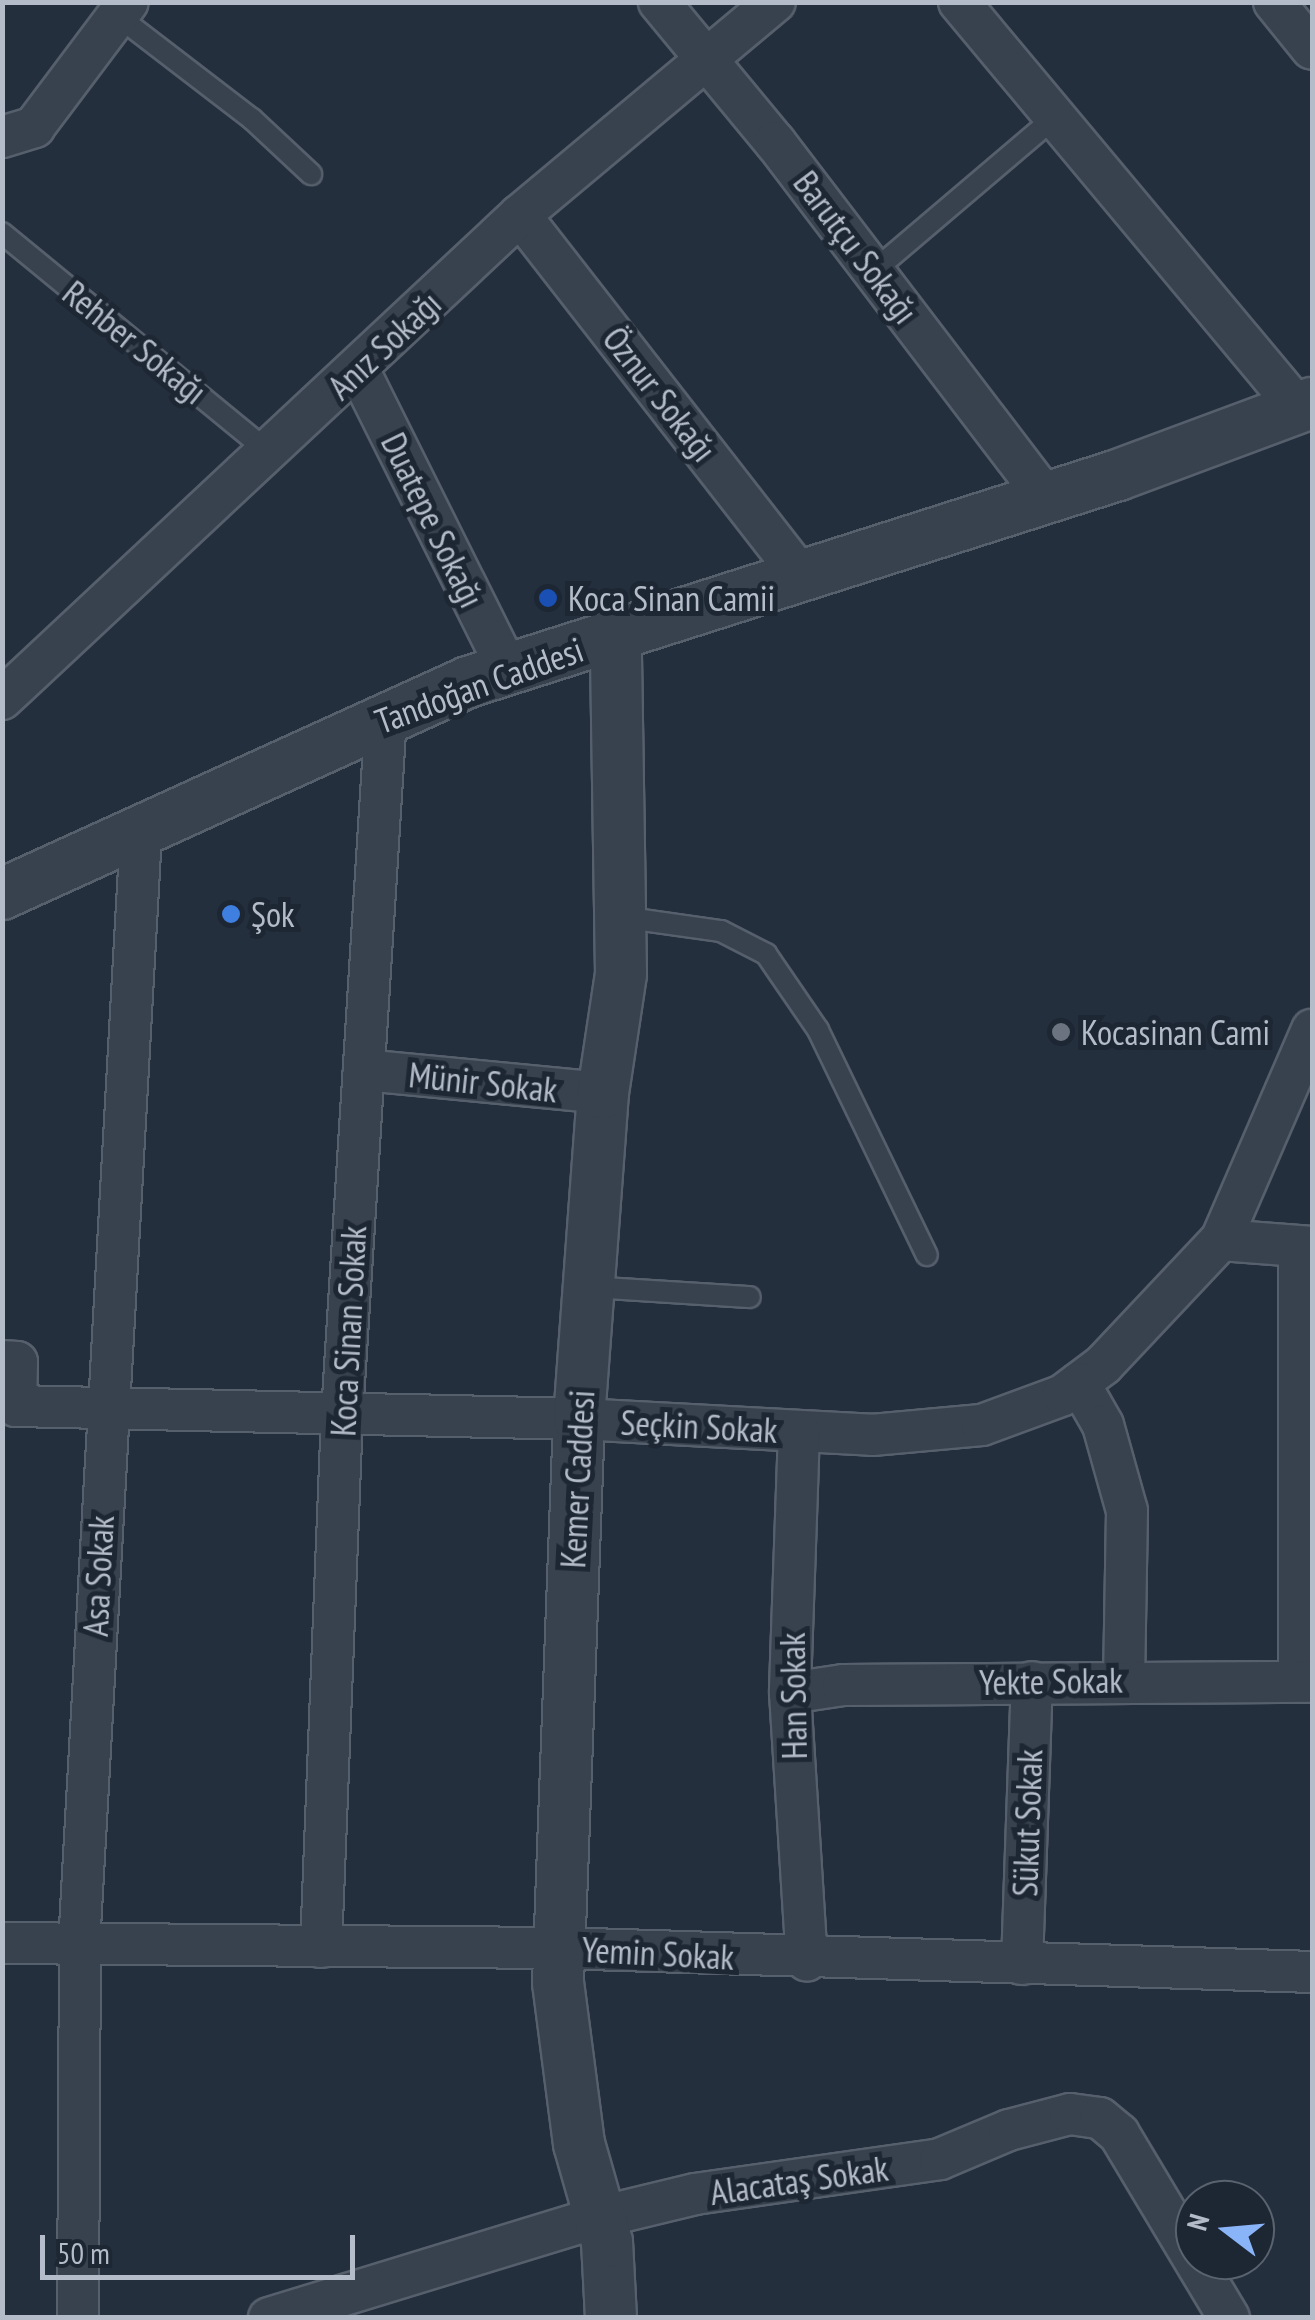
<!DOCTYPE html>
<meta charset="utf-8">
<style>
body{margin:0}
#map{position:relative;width:1315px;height:2320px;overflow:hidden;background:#242f3e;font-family:"PT Sans Narrow",sans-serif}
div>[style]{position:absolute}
.roads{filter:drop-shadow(2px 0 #565f6c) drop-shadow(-2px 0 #565f6c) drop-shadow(0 2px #565f6c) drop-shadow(0 -2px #565f6c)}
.service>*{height:20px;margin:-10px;padding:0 10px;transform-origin:10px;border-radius:10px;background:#38414e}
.minor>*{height:40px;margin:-20px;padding:0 20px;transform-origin:20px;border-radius:20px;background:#38414e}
.tertiary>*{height:50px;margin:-25px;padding:0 25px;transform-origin:25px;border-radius:25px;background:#38414e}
.dots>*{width:28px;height:28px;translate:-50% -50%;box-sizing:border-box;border:5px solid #1d2633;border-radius:50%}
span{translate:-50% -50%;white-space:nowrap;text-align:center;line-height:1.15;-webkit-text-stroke:10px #1d2633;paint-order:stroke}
.street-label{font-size:35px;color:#b4bcc9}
.poi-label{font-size:35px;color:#b4bcc9}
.left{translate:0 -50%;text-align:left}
.frame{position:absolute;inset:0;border:5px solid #b4bcc9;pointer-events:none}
.north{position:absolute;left:1175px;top:2180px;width:100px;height:100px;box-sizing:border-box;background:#1d2633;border:2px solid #59626f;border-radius:50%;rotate:286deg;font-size:28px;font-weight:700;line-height:40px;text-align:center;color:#b4bcc9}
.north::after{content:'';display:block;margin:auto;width:35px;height:45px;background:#8ab4f8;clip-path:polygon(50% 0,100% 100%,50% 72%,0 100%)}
.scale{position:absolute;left:40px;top:2235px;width:315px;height:45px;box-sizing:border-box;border:5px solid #b4bcc9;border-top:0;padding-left:12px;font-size:30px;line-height:35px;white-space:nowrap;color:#b4bcc9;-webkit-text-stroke:8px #1d2633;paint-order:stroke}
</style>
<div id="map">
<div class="roads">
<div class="service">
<div style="left:119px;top:17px;width:168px;rotate:37.5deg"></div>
<div style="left:252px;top:119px;width:81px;rotate:43deg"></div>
<div style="left:2px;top:233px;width:343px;rotate:39.4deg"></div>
<div style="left:874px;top:271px;width:238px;rotate:-40.4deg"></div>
<div style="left:621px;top:917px;width:101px;rotate:8deg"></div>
<div style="left:721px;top:931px;width:51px;rotate:27.1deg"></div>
<div style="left:766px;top:954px;width:92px;rotate:55.6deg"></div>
<div style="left:818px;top:1030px;width:250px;rotate:64.2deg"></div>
<div style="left:590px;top:1287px;width:160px;rotate:3.6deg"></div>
</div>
<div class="minor">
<div style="left:659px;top:2px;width:182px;rotate:50.4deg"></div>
<div style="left:775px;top:142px;width:447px;rotate:52.7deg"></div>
<div style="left:959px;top:2px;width:530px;rotate:50.13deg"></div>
<div style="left:1274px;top:2px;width:60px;rotate:51deg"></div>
<div style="left:2px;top:137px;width:34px;rotate:-17deg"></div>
<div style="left:34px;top:127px;width:156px;rotate:-53.1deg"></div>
<div style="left:520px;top:215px;width:455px;rotate:52.1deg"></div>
<div style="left:359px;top:371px;width:332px;rotate:63.5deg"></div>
<div style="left:2px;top:699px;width:709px;rotate:-43.06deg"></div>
<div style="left:520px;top:215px;width:332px;rotate:-39.9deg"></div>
<div style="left:364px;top:1070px;width:240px;rotate:5.5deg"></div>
<div style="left:1221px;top:1240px;width:91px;rotate:4.4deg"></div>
<div style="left:1299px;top:1248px;width:433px;rotate:90deg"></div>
<div style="left:2px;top:1361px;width:15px;rotate:4deg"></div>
<div style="left:17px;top:1362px;width:44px;rotate:91.3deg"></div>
<div style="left:16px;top:1406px;width:563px;rotate:1.32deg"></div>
<div style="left:579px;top:1419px;width:293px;rotate:3.1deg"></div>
<div style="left:872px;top:1435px;width:110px;rotate:-5.2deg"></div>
<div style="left:982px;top:1425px;width:86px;rotate:-20.3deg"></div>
<div style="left:1063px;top:1395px;width:50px;rotate:-36.9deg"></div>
<div style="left:1103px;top:1365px;width:172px;rotate:-46.7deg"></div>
<div style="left:1221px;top:1240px;width:229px;rotate:-66.6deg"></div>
<div style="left:1079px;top:1383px;width:48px;rotate:60.3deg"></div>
<div style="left:1103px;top:1425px;width:89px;rotate:74.4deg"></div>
<div style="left:1127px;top:1511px;width:168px;rotate:91deg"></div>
<div style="left:799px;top:1431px;width:262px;rotate:92deg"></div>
<div style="left:790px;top:1693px;width:268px;rotate:86.4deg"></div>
<div style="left:790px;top:1693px;width:54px;rotate:-8.6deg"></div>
<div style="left:843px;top:1685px;width:469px;rotate:-0.4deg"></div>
<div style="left:2px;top:1943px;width:556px;rotate:0.52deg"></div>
<div style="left:558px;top:1948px;width:754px;rotate:1.82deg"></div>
<div style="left:321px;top:1947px;width:532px;rotate:-87.74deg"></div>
<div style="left:342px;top:1415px;width:700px;rotate:-86.4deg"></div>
<div style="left:1022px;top:1964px;width:282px;rotate:-88deg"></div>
<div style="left:78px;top:2318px;width:390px;rotate:-89.7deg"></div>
<div style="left:80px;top:1928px;width:1096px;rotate:-86.81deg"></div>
<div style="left:269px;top:2318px;width:346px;rotate:-17deg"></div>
<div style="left:600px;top:2217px;width:98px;rotate:-13.6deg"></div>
<div style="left:695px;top:2194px;width:247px;rotate:-8.1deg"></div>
<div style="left:940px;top:2159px;width:75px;rotate:-22.8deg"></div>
<div style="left:1009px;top:2130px;width:63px;rotate:-14.7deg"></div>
<div style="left:1070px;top:2114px;width:30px;rotate:8deg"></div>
<div style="left:1100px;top:2118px;width:25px;rotate:40deg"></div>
<div style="left:1119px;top:2134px;width:214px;rotate:59.1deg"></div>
</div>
<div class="tertiary">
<div style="left:2px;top:894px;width:512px;rotate:-24.46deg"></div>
<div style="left:468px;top:682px;width:682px;rotate:-17.66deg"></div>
<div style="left:1118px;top:475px;width:207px;rotate:-20.4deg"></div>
<div style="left:611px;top:2318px;width:76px;rotate:-93deg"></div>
<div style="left:607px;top:2242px;width:102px;rotate:-105.9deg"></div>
<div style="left:579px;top:2144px;width:162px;rotate:-97.4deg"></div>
<div style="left:558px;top:1983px;width:564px;rotate:-87.87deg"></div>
<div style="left:579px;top:1419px;width:327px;rotate:-85.8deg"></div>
<div style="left:603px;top:1093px;width:120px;rotate:-81.4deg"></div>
<div style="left:621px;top:974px;width:336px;rotate:-90.9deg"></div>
</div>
</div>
<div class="dots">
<div style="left:548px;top:598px;background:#1a4fb4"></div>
<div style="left:231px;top:914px;background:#3f7fe0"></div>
<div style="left:1061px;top:1032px;background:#6b7280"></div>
</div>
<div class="street-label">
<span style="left:856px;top:247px;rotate:53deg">Barutçu Sokağı</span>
<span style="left:135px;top:342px;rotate:39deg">Rehber Sokağı</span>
<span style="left:384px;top:345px;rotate:-43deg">Anız Sokağı</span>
<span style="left:660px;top:394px;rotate:52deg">Öznur Sokağı</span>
<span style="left:433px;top:520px;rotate:64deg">Duatepe Sokağı</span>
<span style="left:479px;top:685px;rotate:-20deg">Tandoğan Caddesi</span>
<span style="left:483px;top:1082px;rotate:6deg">Münir Sokak</span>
<span style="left:348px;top:1331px;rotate:-87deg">Koca Sinan Sokak</span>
<span style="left:699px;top:1426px;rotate:3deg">Seçkin Sokak</span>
<span style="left:577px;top:1479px;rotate:-87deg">Kemer Caddesi</span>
<span style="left:98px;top:1576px;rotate:-87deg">Asa Sokak</span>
<span style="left:1051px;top:1681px;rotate:-1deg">Yekte Sokak</span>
<span style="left:793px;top:1696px;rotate:-91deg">Han Sokak</span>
<span style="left:1027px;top:1823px;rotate:-88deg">Sükut Sokak</span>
<span style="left:658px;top:1953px;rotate:3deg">Yemin Sokak</span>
<span style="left:799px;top:2180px;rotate:-8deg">Alacataş Sokak</span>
</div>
<div class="poi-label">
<span class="left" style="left:568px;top:598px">Koca Sinan Camii</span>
<span class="left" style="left:251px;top:914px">Şok</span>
<span class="left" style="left:1081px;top:1032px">Kocasinan Cami</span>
</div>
<div class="frame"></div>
<div class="north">N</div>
<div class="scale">50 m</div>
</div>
